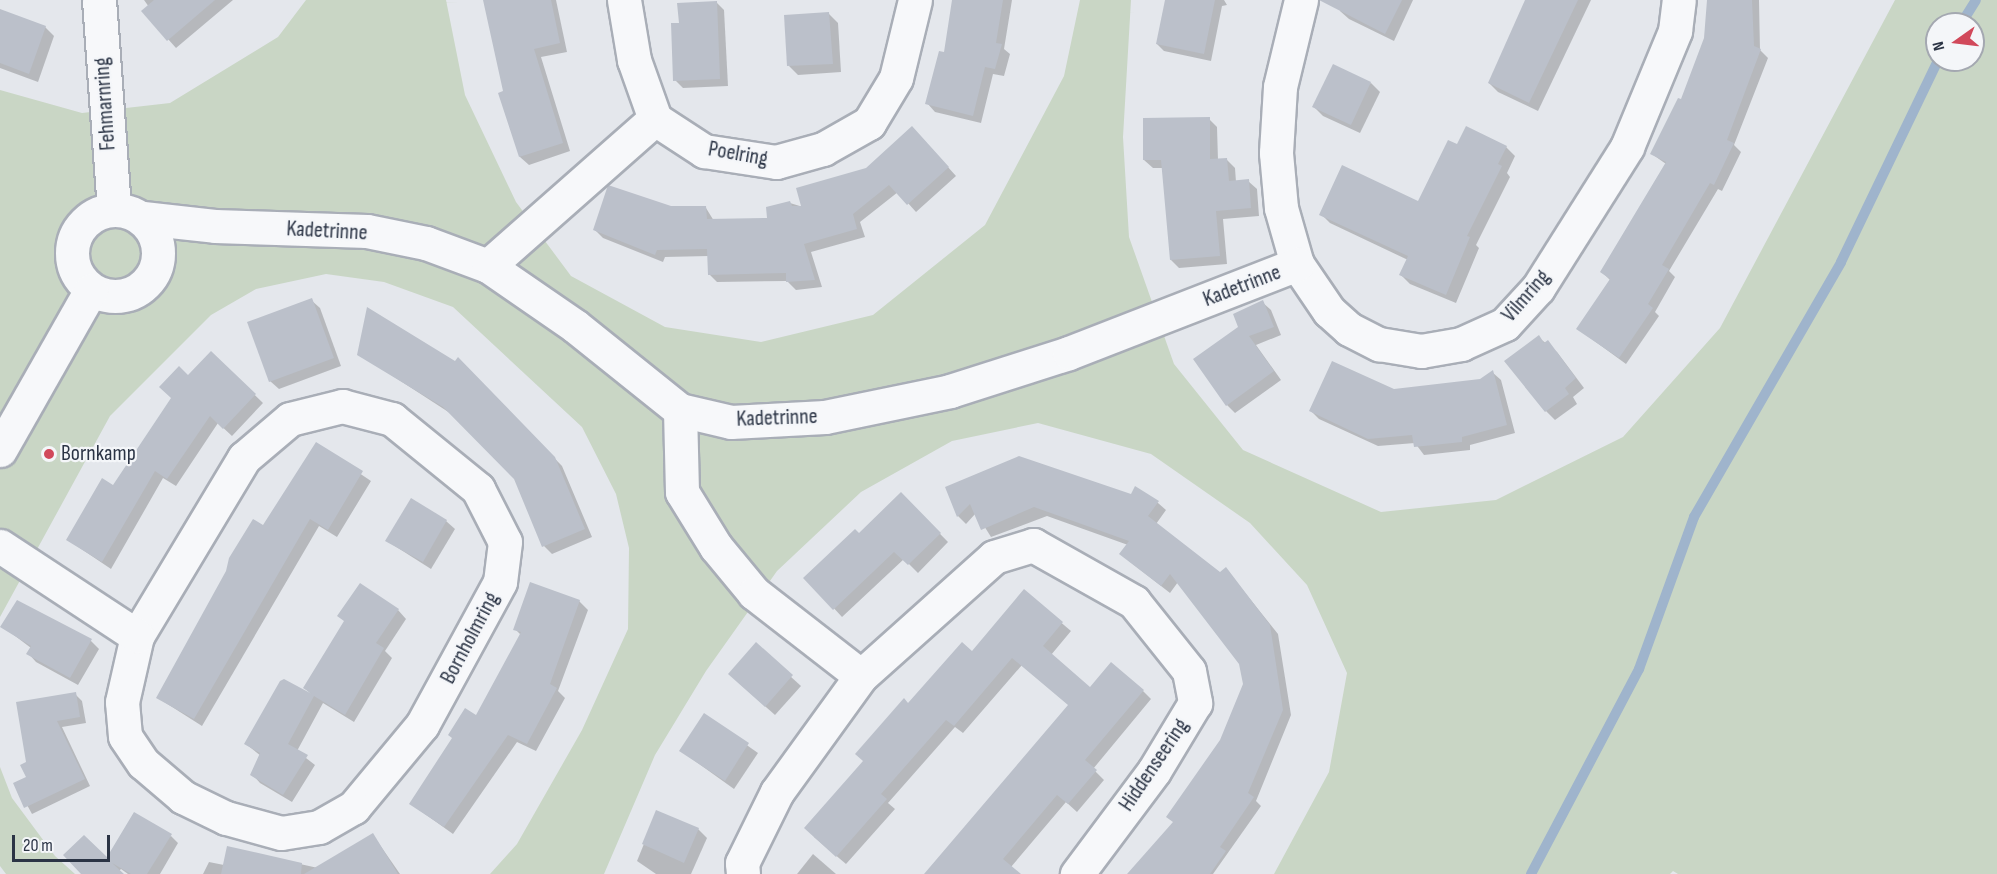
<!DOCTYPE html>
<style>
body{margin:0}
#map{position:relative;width:1997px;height:874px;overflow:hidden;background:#e4e7ec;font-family:"Sofia Sans Condensed",sans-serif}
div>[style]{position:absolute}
.green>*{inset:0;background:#c9d6c5}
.shadow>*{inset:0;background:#0003}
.stream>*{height:10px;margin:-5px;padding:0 5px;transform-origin:5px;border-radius:5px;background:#9fb4cc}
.building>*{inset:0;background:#bbc0ca}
.roads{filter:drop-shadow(2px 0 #a9aeb7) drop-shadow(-2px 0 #a9aeb7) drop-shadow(0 2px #a9aeb7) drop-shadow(0 -2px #a9aeb7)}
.minor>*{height:33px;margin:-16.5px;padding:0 16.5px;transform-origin:16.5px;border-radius:16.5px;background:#f7f8fa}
.minor>.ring{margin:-16.5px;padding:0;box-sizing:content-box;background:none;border:33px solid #f7f8fa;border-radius:50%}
.dots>*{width:16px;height:16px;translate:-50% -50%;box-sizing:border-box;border:3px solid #f4f6f9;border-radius:50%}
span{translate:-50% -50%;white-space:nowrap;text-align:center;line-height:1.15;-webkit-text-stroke:4.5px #f4f6f9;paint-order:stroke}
.street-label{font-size:22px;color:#2b3445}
.poi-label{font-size:22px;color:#2b3445}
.left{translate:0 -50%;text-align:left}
.north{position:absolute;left:1925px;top:12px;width:60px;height:60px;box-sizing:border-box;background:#f4f6f9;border:2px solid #a4a8b1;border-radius:50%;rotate:256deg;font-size:16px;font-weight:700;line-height:24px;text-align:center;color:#2b3445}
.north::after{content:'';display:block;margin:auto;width:21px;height:27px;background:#d1495b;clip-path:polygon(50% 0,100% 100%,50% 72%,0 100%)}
.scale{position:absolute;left:12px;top:835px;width:98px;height:27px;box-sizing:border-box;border:3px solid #2b3445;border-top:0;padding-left:8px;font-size:18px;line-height:21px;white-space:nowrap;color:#2b3445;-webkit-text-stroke:4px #f4f6f9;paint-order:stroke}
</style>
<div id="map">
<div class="green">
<div style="clip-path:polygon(evenodd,306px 0,446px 0,465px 95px,516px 202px,571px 276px,665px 327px,761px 342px,873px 315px,985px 225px,1064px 76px,1080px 0,1131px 0,1123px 137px,1129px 237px,1174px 364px,1243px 450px,1381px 512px,1496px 500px,1623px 437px,1720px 328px,1895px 0,1997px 0,1997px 874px,1678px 874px,1673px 871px,1670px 874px,1274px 874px,1329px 772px,1347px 673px,1307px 585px,1250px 523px,1151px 454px,1038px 423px,952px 441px,861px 492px,777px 571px,706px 671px,655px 755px,604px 874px,490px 874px,517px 844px,582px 730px,628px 629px,629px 548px,616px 494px,582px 427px,453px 307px,384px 282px,326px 274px,256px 289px,211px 315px,110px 416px,0 617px,0 90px,82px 113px,170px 103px,278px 37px,306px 0,1937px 24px,1973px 24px,1973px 60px,1937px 60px,1937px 24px)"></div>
<div style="clip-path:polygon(0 767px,12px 798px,55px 856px,75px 874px,6px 874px,0 866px)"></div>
</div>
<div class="shadow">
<div style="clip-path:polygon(144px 0,233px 0,176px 48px,143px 11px,149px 7px)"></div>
<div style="clip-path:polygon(485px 0,556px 0,567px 52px,541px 57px,570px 151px,529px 165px,520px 157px,500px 94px,505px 92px)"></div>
<div style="clip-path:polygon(953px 0,1012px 0,1004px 49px,1010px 54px,1004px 76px,993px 74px,981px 123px,935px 112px,927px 103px,945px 54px)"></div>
<div style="clip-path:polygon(1167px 0,1224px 0,1227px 5px,1222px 6px,1211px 61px,1164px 51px,1157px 44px)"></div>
<div style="clip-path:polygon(1346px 0,1413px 0,1394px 41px,1349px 19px,1340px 11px)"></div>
<div style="clip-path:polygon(1528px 0,1591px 0,1538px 111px,1498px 92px,1489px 83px)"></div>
<div style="clip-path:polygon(1709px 0,1759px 0,1760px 50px,1768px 58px,1734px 145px,1741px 152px,1722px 191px,1718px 189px,1669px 271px,1675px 277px,1655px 312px,1659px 316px,1626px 364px,1578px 329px,1610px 280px,1602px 272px,1666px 164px,1652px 154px,1682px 101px,1705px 39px)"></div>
<div style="clip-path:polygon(716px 2px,724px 10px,728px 86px,683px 88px,675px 80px,681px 24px)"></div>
<div style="clip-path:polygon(829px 14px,838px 23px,841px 72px,798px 75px,789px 66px)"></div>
<div style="clip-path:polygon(0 22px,45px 27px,54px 36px,38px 82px,0 68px)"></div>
<div style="clip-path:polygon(1371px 83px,1380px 92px,1360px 133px,1323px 116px,1314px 107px)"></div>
<div style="clip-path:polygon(1209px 119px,1217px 127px,1218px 160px,1227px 160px,1235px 168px,1236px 182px,1248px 181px,1257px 189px,1259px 216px,1223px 219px,1227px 264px,1179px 268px,1171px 260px,1163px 168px,1153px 168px,1144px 160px)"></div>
<div style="clip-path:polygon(920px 136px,956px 176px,916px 212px,898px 192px,860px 222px,865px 237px,811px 252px,822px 287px,796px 290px,787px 281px,717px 282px,709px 274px,709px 256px,665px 257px,663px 262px,603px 238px,595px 230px,671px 207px,706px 208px,714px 221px,768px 220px,790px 203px,803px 207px)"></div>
<div style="clip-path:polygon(1506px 147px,1515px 156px,1507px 173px,1510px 177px,1476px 245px,1479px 248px,1456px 303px,1410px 284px,1401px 275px,1408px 260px,1330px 223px,1321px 214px,1419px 202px)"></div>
<div style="clip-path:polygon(311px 300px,320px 308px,341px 366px,279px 389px,270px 381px)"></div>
<div style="clip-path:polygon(1262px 302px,1271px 310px,1281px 335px,1256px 345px,1281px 380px,1235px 413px,1227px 405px,1240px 327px)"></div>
<div style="clip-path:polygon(1538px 337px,1557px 352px,1584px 388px,1573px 397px,1577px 404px,1555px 420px,1546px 411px)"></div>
<div style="clip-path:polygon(211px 353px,263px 403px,232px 436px,218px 423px,176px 486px,163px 478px,111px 569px,68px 540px,114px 487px,172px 398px)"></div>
<div style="clip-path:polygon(359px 354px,456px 363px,458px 359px,562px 466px,592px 537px,552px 554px,544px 546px,515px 478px,453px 415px)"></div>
<div style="clip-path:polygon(1492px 372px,1501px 380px,1515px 433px,1470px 445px,1470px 450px,1424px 455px,1415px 443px,1378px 446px,1319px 419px,1311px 411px,1393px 390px,1481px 380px)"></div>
<div style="clip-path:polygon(316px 444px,371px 481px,337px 537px,319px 526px,202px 726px,158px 698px)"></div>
<div style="clip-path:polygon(947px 488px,1132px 495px,1158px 503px,1166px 510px,1156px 524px,1221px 574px,1226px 569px,1278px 634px,1291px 715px,1256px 801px,1261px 806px,1213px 874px,1129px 874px,1174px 823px,1221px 741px,1244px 685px,1240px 663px,1178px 582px,1170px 593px,1129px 561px,1128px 545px,1047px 516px,991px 537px,976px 513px,966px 524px,958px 516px)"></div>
<div style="clip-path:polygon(901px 494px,948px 542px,918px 573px,904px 559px,842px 617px,806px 578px,859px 536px)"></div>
<div style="clip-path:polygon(446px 521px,455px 529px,431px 569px,387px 541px)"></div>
<div style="clip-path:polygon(1024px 591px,1071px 631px,1051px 655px,1091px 689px,1143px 691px,1151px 699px,1093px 769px,1104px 780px,1077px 812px,1066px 802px,1005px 874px,926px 874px,1069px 705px,1022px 665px,963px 733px,955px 727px,888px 803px,895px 809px,846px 864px,814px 837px,864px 761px,909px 705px,973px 653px)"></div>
<div style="clip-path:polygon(579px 601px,588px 610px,558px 691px,565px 698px,536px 751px,517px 742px,453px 834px,411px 804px,476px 717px,521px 635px,515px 629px)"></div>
<div style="clip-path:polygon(398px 610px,406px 619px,385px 651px,392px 658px,354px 722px,323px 703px,297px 751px,315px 765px,292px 802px,260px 783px,252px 774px,261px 756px,246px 744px,311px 694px,305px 688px)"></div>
<div style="clip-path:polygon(2px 626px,91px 641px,99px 649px,78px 685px,36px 662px,28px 653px,31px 648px)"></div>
<div style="clip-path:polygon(756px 645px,801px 686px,775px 715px,739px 683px)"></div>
<div style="clip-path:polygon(75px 694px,82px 701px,86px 723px,62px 727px,90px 786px,32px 814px,15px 783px,28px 777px,27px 763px)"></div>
<div style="clip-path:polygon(704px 715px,758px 753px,734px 789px,681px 751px)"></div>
<div style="clip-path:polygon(657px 812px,698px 829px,707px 838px,691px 874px,656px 874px,637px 861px)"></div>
<div style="clip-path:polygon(373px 835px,400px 874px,203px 874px,209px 862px,224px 865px,228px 848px,318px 868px)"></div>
<div style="clip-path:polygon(171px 836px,178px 843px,160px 874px,128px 874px,121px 869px,116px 874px,83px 874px,107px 860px)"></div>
<div style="clip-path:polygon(813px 854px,836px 874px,797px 874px)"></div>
</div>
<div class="stream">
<div style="left:1961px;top:24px;width:28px;rotate:-58deg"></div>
<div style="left:1531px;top:874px;width:232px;rotate:-62.2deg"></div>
<div style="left:1639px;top:669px;width:162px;rotate:-70.1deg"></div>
<div style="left:1694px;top:517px;width:294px;rotate:-60deg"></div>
<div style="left:1841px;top:262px;width:224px;rotate:-64.3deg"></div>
</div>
<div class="building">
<div style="clip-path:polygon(154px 0,215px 0,167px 41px,141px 11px)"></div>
<div style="clip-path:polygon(483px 0,551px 0,560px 43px,534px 49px,563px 143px,519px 157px,498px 93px,503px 91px)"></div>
<div style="clip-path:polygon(952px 0,1003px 0,996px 43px,1002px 44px,995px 69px,985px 67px,973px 116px,925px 104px,939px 51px,944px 52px)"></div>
<div style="clip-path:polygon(1165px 0,1215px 0,1204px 54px,1156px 44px)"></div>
<div style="clip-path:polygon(1319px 0,1402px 0,1385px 34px)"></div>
<div style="clip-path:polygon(1525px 0,1578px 0,1529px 103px,1488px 83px)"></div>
<div style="clip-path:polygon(1707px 0,1752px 0,1754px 46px,1761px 49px,1727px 140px,1734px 143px,1714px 185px,1710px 183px,1662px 265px,1669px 269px,1648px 304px,1653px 308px,1619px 358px,1576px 329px,1610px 279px,1600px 272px,1666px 162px,1650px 154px,1678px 98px,1681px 99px,1704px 38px)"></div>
<div style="clip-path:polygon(717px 1px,720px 79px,673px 81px,671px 23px,679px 23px,677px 3px)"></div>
<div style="clip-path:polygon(0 9px,46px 26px,29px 74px,0 63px)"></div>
<div style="clip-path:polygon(829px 12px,833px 64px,787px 66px,784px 15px)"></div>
<div style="clip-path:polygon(1333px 64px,1371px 82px,1351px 125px,1312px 107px)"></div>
<div style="clip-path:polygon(1210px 117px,1210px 159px,1227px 158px,1229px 181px,1249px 179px,1251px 208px,1216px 211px,1220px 256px,1170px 260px,1161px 160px,1143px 160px,1143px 118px)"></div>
<div style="clip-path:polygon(912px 126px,949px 167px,907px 205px,889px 185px,853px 214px,857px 229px,804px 244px,815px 280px,786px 282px,786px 273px,708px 275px,707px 249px,657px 250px,655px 255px,593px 230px,608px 185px,671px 206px,706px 206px,707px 219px,767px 218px,766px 207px,790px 201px,792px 206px,801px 206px,796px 188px,866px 168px)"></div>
<div style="clip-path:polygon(1466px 126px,1507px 146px,1498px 164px,1502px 166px,1467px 236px,1470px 237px,1446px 295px,1399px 275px,1408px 256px,1319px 215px,1342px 165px,1418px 201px,1448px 140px,1457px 144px)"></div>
<div style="clip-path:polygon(312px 298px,334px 358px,269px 382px,247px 322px)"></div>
<div style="clip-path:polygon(1263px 300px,1274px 327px,1249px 336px,1274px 371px,1226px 406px,1193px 359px,1238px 327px,1233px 314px)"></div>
<div style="clip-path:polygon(367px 307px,455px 361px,458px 357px,555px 457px,585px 529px,542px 547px,514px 479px,443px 407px,357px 355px)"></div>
<div style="clip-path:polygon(1539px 335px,1544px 343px,1548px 340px,1576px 378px,1565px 388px,1569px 394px,1545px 412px,1504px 361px)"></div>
<div style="clip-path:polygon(211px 351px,256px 394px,223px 429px,210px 416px,167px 479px,155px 471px,102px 562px,66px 540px,102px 478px,113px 485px,171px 398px,159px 387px,179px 366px,188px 375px)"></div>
<div style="clip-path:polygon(1332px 361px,1394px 389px,1480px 379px,1493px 370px,1507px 425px,1462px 437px,1462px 442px,1414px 447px,1412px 435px,1368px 439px,1309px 411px)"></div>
<div style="clip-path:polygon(316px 442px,363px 471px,328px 530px,310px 519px,194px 719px,156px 698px,226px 571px,229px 558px,253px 519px,263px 525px)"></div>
<div style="clip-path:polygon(1019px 456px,1131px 494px,1135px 486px,1159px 501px,1148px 516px,1220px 572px,1226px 567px,1270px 625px,1283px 710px,1248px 793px,1254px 797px,1220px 847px,1226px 851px,1210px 874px,1127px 874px,1173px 822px,1166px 817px,1220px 740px,1243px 684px,1239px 664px,1170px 574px,1161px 586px,1119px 554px,1129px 541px,1034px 507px,981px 530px,970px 504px,957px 517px,945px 487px)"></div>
<div style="clip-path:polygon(901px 492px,941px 533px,908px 565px,894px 552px,833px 610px,803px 578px,855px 529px,859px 533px)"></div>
<div style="clip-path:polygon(411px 498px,447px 520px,423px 562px,385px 541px)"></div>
<div style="clip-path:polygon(530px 582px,580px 600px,550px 684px,557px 688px,527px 744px,508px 735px,444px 827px,409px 804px,452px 738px,448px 735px,465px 708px,476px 715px,521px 632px,513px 630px)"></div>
<div style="clip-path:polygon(360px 583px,399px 609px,376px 643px,384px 648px,345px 715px,314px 696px,288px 744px,308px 755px,283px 795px,250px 775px,260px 753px,244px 744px,280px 681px,284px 679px,312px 694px,303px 688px,344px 621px,337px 616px)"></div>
<div style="clip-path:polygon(1024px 589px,1063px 622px,1043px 646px,1090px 687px,1111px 662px,1144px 690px,1085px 760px,1097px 770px,1068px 804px,1057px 795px,1003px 859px,1021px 874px,924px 874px,1068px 705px,1012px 658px,954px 726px,946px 720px,881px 794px,887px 799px,836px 857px,804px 828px,863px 761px,855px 754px,904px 698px,908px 703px,962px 642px,972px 651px)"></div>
<div style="clip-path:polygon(17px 600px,92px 639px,70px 678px,26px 654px,31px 646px,0 627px)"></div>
<div style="clip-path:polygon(756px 642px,793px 675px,765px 707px,728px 674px)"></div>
<div style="clip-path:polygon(76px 692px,80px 717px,57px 721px,85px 779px,24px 808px,13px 783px,26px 777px,20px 765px,26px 762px,16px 702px)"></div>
<div style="clip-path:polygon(704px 713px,749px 743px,725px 781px,679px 751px)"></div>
<div style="clip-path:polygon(656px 810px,699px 828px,684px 863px,642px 844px)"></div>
<div style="clip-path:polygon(134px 812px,172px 834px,147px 874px,131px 874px,112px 863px,124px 874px,81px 874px,63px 855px,84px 835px,107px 857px)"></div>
<div style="clip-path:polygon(373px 833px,398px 874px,304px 874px)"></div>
<div style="clip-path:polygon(227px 846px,302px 863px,301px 874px,221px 874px)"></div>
</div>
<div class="roads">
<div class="minor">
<div style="left:99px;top:0;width:209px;rotate:85.9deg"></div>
<div style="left:624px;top:0;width:61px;rotate:80.5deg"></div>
<div style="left:634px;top:60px;width:63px;rotate:70.4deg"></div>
<div style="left:655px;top:119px;width:59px;rotate:33.1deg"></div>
<div style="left:704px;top:151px;width:73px;rotate:8.7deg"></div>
<div style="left:776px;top:162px;width:49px;rotate:-15.5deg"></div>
<div style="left:823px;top:149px;width:53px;rotate:-29.5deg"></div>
<div style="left:869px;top:123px;width:52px;rotate:-59deg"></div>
<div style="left:896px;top:78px;width:80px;rotate:-76.3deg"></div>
<div style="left:1301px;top:0;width:89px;rotate:103.6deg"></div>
<div style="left:1280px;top:87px;width:66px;rotate:93.5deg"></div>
<div style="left:1276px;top:153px;width:55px;rotate:84.8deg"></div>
<div style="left:1281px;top:208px;width:58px;rotate:74.1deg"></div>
<div style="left:1297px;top:264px;width:57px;rotate:55.8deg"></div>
<div style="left:1329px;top:311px;width:27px;rotate:42deg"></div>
<div style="left:1349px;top:329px;width:34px;rotate:27deg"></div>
<div style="left:1379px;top:344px;width:43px;rotate:9.5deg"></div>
<div style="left:1421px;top:351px;width:41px;rotate:-9.9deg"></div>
<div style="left:1461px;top:344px;width:48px;rotate:-24.4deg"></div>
<div style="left:1505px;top:324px;width:49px;rotate:-47.5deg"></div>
<div style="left:1538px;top:288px;width:167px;rotate:-57.7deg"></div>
<div style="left:1627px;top:147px;width:126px;rotate:-67.5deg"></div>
<div style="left:1675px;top:31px;width:31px;rotate:-83deg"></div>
<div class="ring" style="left:72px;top:210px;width:53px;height:53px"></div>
<div style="left:143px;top:218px;width:72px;rotate:6.3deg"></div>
<div style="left:215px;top:226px;width:152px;rotate:1.9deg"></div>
<div style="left:367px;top:231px;width:60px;rotate:11.5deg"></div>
<div style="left:426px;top:243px;width:66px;rotate:20.4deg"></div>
<div style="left:488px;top:266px;width:106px;rotate:34.6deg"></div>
<div style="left:575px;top:326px;width:134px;rotate:38.7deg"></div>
<div style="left:680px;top:410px;width:52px;rotate:13.2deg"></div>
<div style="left:731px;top:422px;width:94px;rotate:-3deg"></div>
<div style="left:825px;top:417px;width:128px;rotate:-11.7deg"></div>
<div style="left:950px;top:391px;width:125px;rotate:-17.7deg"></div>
<div style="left:1069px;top:353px;width:245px;rotate:-21.3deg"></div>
<div style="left:488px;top:266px;width:222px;rotate:-41.4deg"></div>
<div style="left:342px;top:406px;width:52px;rotate:14.6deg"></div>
<div style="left:392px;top:419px;width:111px;rotate:39.1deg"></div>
<div style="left:478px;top:489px;width:59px;rotate:63deg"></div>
<div style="left:505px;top:542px;width:40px;rotate:97.1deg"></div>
<div style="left:500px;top:582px;width:163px;rotate:118.6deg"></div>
<div style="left:422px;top:725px;width:107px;rotate:129.7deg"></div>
<div style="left:354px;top:807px;width:40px;rotate:150.3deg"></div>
<div style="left:319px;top:827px;width:38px;rotate:171deg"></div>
<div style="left:281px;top:833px;width:57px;rotate:-164.7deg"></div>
<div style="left:226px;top:818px;width:48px;rotate:-154deg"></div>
<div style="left:183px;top:797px;width:52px;rotate:-139.6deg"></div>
<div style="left:143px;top:763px;width:32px;rotate:-124deg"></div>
<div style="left:125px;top:736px;width:34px;rotate:-95deg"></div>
<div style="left:122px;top:702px;width:68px;rotate:-77.2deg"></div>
<div style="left:137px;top:636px;width:208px;rotate:-59deg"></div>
<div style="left:244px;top:458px;width:60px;rotate:-40.3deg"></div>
<div style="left:290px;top:419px;width:54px;rotate:-14deg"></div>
<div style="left:680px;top:410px;width:82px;rotate:88.6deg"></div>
<div style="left:682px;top:492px;width:65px;rotate:58.3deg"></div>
<div style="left:716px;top:547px;width:60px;rotate:50.4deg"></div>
<div style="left:754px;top:593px;width:135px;rotate:37.8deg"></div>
<div style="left:0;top:450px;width:184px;rotate:-60.4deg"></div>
<div style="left:0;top:546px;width:164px;rotate:33.3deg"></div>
<div style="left:743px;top:874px;width:11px;rotate:-95deg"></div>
<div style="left:742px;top:863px;width:79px;rotate:-63.8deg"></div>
<div style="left:777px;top:792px;width:143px;rotate:-54.1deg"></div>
<div style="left:861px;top:676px;width:178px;rotate:-41.8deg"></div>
<div style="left:994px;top:557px;width:41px;rotate:-17.1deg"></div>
<div style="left:1033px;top:545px;width:116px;rotate:29.4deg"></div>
<div style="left:1134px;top:602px;width:88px;rotate:51.4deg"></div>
<div style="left:1189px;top:671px;width:33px;rotate:79deg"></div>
<div style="left:1195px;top:703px;width:79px;rotate:121.1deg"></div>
<div style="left:1154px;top:771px;width:129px;rotate:126.8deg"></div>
</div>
</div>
<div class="dots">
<div style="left:49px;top:454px;background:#d1495b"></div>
</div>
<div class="street-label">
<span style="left:105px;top:104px;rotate:-94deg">Fehmarnring</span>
<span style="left:738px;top:154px;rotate:10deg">Poelring</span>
<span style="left:327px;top:231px;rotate:3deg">Kadetrinne</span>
<span style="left:1242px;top:286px;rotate:-21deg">Kadetrinne</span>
<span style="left:1526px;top:296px;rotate:-49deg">Vilmring</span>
<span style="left:777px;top:418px;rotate:-2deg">Kadetrinne</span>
<span style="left:470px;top:638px;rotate:-62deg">Bornholmring</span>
<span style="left:1154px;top:765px;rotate:-56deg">Hiddenseering</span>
</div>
<div class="poi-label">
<span class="left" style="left:61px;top:454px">Bornkamp</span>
</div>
<div class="north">N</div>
<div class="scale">20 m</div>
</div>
